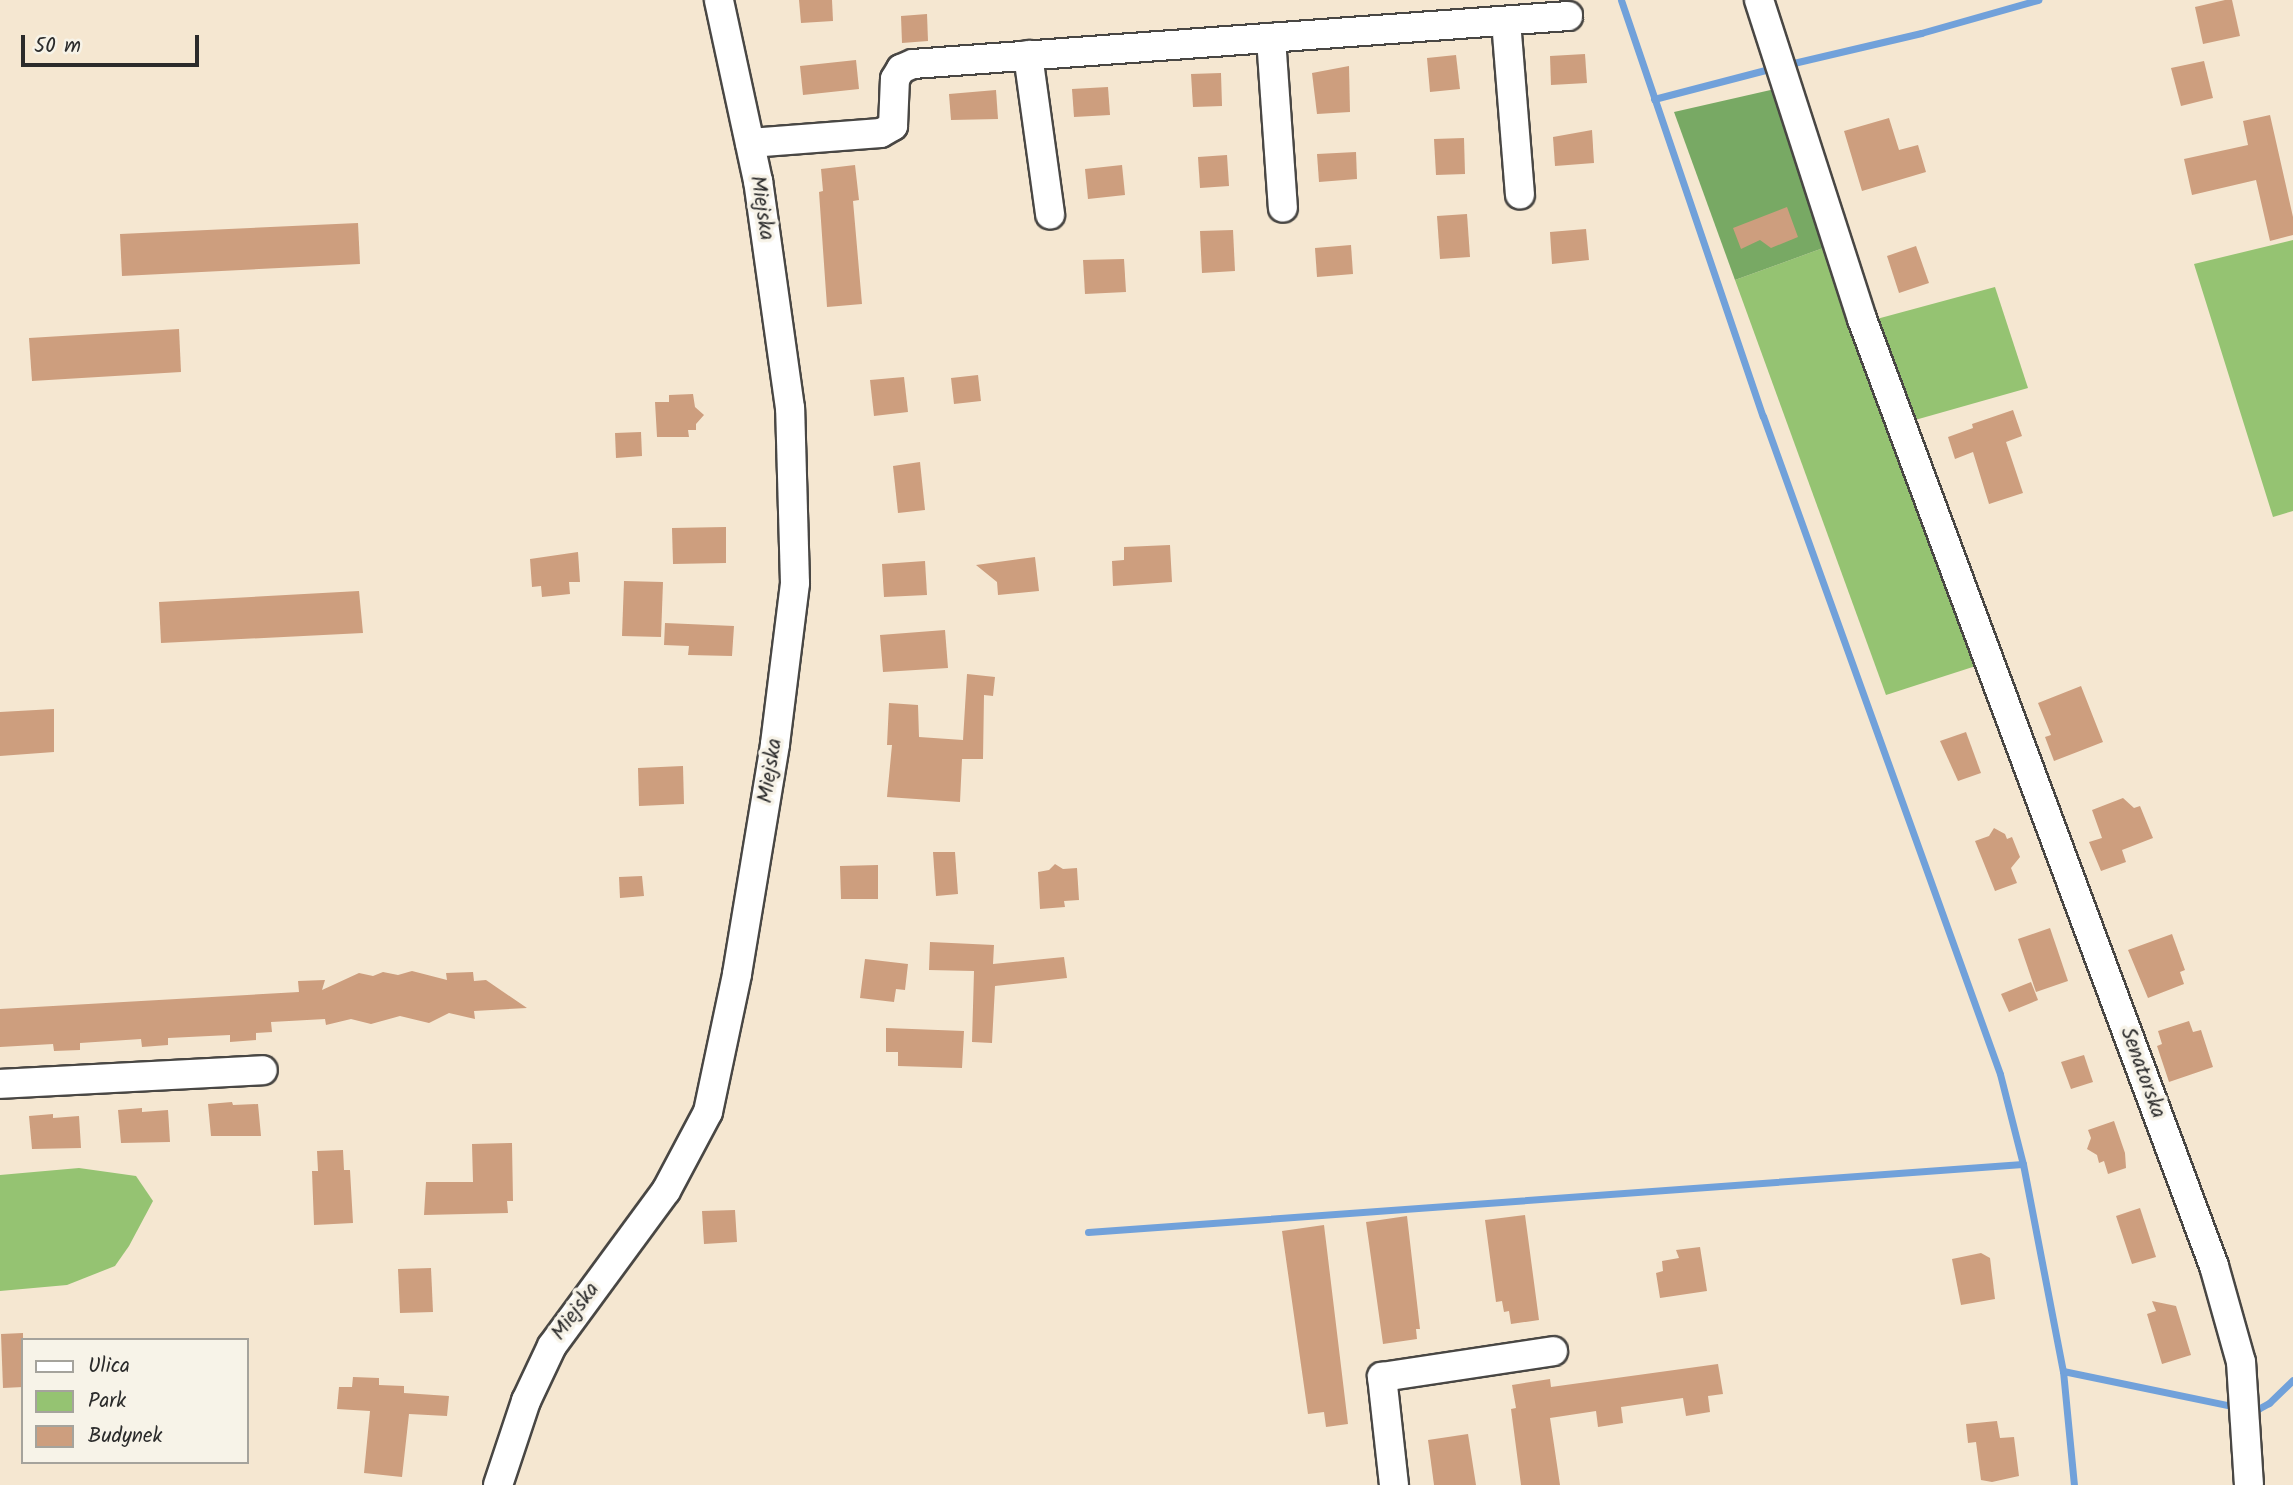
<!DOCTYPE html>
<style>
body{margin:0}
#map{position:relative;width:2293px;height:1485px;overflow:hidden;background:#f5e7d1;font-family:Kalam,sans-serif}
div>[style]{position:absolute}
.green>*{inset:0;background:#95c372}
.forest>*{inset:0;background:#78a964}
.stream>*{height:7px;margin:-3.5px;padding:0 3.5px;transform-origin:3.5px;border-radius:3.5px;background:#71a1da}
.building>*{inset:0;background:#cd9e7e}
.roads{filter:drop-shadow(2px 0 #494744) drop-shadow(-2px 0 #494744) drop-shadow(0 2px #494744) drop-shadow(0 -2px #494744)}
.street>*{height:28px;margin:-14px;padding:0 14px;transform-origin:14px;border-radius:14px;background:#fff}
span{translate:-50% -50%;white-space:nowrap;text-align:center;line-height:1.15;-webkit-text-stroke:7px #f7f3e8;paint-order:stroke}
.street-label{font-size:21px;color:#2b2b2b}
.legend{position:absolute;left:21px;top:1338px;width:228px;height:126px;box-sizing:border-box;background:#f7f3e8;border:2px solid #a5a39c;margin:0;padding:9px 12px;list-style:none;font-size:21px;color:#2b2b2b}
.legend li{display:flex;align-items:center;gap:14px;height:35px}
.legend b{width:35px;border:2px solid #a5a39c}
.scale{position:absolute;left:21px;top:35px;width:178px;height:32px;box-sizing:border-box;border:4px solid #2b2b2b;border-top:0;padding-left:9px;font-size:21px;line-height:24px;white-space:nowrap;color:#2b2b2b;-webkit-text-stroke:5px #f7f3e8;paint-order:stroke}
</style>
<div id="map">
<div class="green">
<div style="clip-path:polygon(2293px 240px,2293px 511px,2273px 517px,2194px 264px)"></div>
<div style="clip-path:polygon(1826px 247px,1982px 664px,1886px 695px,1735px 280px)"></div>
<div style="clip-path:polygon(1995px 287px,2028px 388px,1908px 422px,1873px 320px)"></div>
<div style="clip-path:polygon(79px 1168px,136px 1176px,153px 1201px,129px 1246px,115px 1266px,67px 1285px,0 1291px,0 1175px)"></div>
</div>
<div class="forest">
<div style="clip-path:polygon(1775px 89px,1826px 247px,1735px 280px,1674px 112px)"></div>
</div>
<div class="stream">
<div style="left:1621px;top:0;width:440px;rotate:71.2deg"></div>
<div style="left:1763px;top:416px;width:699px;rotate:70.19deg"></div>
<div style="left:2000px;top:1074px;width:93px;rotate:75.7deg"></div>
<div style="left:2023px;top:1164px;width:211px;rotate:79.1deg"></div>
<div style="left:2063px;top:1371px;width:115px;rotate:84.5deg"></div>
<div style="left:1785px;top:65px;width:140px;rotate:-13.2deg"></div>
<div style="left:1921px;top:33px;width:122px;rotate:-15.8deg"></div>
<div style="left:1654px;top:99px;width:123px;rotate:-14.6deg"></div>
<div style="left:1088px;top:1232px;width:937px;rotate:-4.16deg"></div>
<div style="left:2063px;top:1371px;width:178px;rotate:11.7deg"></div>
<div style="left:2249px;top:1408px;width:9px;rotate:6deg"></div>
<div style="left:2258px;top:1409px;width:13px;rotate:-29deg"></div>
<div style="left:2269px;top:1403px;width:33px;rotate:-44deg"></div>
</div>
<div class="building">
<div style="clip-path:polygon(799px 0,832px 0,833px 21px,801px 23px)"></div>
<div style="clip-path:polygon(2225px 0,2232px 0,2240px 36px,2203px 44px,2195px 7px)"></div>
<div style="clip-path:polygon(927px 14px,928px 41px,902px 43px,901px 16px)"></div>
<div style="clip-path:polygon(1585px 54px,1587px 83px,1551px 85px,1550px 56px)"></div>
<div style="clip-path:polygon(1456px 55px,1460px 89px,1430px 92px,1427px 58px)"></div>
<div style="clip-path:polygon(856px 60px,859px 89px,803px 95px,800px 66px)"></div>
<div style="clip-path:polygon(2204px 61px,2213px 98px,2181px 106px,2171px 68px)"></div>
<div style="clip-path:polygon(1349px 66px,1350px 112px,1317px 114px,1312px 73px)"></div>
<div style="clip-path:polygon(1221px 73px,1222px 106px,1193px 107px,1191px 74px)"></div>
<div style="clip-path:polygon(1108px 87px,1110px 115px,1074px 117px,1072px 89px)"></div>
<div style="clip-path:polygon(996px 90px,998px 119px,951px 120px,949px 94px)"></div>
<div style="clip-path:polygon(2270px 115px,2293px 217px,2293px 235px,2270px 241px,2256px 180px,2192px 195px,2184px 159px,2248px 145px,2243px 121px)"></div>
<div style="clip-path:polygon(1889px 118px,1899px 150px,1918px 145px,1926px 172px,1862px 191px,1844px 131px)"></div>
<div style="clip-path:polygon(1592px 130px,1594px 163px,1555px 166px,1553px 137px)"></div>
<div style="clip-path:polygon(1464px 138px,1465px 174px,1436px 175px,1434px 139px)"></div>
<div style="clip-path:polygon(1356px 152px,1357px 179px,1319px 182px,1317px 154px)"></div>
<div style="clip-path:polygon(1227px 155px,1229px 186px,1200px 188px,1198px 157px)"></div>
<div style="clip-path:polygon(855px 165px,859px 200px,853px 201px,862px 304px,827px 307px,819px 192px,823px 191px,821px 169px)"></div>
<div style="clip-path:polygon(1122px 165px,1125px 195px,1088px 199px,1085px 169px)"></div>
<div style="clip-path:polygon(1787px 207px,1798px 237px,1771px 248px,1760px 240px,1741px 249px,1733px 228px)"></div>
<div style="clip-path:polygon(1467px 214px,1470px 257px,1440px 259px,1437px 216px)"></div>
<div style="clip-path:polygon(358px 223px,360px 264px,122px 276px,120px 234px)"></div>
<div style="clip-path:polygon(1586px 229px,1589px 260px,1552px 264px,1550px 232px)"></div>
<div style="clip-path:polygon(1233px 230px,1235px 271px,1202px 273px,1200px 231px)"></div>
<div style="clip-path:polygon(1351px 245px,1353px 274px,1317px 277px,1315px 248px)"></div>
<div style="clip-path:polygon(1916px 246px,1929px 283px,1899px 293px,1887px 256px)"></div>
<div style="clip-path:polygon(1124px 259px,1126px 292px,1085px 294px,1083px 260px)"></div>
<div style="clip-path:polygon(179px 329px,181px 372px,32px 381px,29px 338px)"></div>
<div style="clip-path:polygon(978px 375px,981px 401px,954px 404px,951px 378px)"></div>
<div style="clip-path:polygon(904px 377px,908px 412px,874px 416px,870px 380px)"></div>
<div style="clip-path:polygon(693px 394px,695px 407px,704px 415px,696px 424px,696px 430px,688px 430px,689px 437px,657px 437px,655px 402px,669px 402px,669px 395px)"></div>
<div style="clip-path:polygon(2013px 410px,2022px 436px,2006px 442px,2023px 493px,1989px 504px,1973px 452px,1955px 459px,1948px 437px,1973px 428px,1972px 424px)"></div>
<div style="clip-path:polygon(641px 432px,642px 456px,616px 458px,615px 433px)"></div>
<div style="clip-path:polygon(920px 462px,925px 510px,898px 513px,893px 466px)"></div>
<div style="clip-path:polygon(726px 527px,726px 563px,673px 564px,672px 528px)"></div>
<div style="clip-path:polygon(1170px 545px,1172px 582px,1113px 586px,1112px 561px,1124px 560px,1124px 547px)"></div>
<div style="clip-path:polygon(578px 552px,580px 582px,569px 582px,570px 594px,542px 597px,541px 586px,532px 587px,530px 559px)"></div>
<div style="clip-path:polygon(1035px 557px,1039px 591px,998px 595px,997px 582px,976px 565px)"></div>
<div style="clip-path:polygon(925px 561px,927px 595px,884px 597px,882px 564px)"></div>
<div style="clip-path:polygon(624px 581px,663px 582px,661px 637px,622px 636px)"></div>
<div style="clip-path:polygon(359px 591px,363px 633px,161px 643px,159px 602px)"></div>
<div style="clip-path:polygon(665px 623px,734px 626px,732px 656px,688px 655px,689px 646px,664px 645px)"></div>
<div style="clip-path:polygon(945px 630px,948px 668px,883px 672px,880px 635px)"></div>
<div style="clip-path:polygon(967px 674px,995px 677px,993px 696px,984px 695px,983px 759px,962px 759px,960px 802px,887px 797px,892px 745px,887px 745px,889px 703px,918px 705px,919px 737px,963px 740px)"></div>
<div style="clip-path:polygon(2081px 686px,2103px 742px,2054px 761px,2045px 737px,2051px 735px,2038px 703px)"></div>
<div style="clip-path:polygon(54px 709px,54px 752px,0 756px,0 712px)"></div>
<div style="clip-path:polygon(1966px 732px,1981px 773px,1958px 781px,1940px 741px)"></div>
<div style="clip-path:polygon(683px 766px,684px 804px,639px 806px,638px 768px)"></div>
<div style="clip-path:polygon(2123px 798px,2134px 808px,2140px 806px,2153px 838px,2122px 850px,2126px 862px,2101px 871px,2089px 842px,2102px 838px,2092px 810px)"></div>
<div style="clip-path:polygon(1994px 828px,2005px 834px,2007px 839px,2012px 837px,2020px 857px,2011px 868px,2017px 883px,1995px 891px,1975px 841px,1989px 836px)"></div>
<div style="clip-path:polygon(933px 852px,955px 852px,958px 894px,936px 896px)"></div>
<div style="clip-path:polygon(1055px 864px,1063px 869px,1077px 868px,1079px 900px,1064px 901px,1065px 907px,1040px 909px,1038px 872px,1049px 870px)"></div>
<div style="clip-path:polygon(878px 865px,878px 899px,841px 899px,840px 866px)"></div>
<div style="clip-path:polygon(642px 876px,644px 896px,620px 898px,619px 877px)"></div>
<div style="clip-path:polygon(2050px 928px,2068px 981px,2036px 992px,2018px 939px)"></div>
<div style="clip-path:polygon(2172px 934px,2185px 970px,2180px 972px,2184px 984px,2148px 998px,2128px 950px)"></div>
<div style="clip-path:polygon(930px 942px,994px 945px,993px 964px,1064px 957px,1067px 978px,995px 986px,992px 1043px,972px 1042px,974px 971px,929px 970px)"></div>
<div style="clip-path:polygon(865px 959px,908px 964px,905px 990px,896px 989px,894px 1002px,860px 998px)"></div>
<div style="clip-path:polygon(412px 971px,447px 980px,446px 973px,473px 972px,474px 981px,486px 980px,527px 1008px,474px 1011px,475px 1019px,449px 1013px,429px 1023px,400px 1016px,371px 1024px,351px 1019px,326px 1025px,325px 1019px,271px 1022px,272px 1032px,256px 1033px,256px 1040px,230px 1042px,230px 1035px,168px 1038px,168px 1045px,142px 1047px,141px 1039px,80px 1043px,80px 1050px,54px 1051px,53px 1044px,0 1047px,0 1009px,299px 992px,298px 981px,325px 980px,322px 990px,359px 973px,373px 976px,383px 972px,398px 975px)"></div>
<div style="clip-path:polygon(2031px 982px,2038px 1000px,2009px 1012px,2001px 994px)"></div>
<div style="clip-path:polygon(2189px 1021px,2193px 1032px,2201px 1030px,2213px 1067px,2169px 1082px,2157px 1046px,2162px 1044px,2158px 1031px)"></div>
<div style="clip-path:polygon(886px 1028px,964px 1031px,962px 1068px,898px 1066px,898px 1052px,886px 1052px)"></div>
<div style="clip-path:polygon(2084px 1055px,2093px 1082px,2071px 1089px,2061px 1062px)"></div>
<div style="clip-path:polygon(232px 1102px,233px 1105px,258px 1104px,261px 1136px,211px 1136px,208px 1104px)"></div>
<div style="clip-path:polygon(142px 1108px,142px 1112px,168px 1110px,170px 1142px,121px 1143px,118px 1110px)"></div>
<div style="clip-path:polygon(53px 1114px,53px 1118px,79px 1116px,81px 1148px,32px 1149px,29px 1116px)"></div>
<div style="clip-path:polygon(2114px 1121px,2125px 1153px,2126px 1168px,2108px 1174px,2104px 1161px,2099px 1163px,2097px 1155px,2087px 1149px,2091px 1138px,2088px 1130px)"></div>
<div style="clip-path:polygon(512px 1143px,513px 1201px,507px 1201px,508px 1213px,424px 1215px,426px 1182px,473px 1182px,472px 1144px)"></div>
<div style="clip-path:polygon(343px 1150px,344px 1170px,350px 1170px,353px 1223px,314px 1225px,312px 1171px,318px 1171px,317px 1151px)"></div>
<div style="clip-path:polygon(2140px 1208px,2156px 1257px,2132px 1264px,2116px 1216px)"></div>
<div style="clip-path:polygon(735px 1210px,737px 1242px,704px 1244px,702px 1211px)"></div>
<div style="clip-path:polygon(1525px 1215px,1539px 1320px,1511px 1324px,1509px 1311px,1504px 1312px,1502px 1301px,1496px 1302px,1485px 1220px)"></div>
<div style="clip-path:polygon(1407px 1216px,1420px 1329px,1416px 1329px,1417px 1339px,1383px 1344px,1366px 1222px)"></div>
<div style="clip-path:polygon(1324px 1225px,1348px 1424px,1326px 1427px,1324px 1412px,1308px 1414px,1282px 1231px)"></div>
<div style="clip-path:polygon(1700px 1247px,1707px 1291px,1660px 1298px,1656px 1273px,1663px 1271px,1662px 1261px,1679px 1258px,1676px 1250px)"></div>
<div style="clip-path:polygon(1981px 1253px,1990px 1258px,1995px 1299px,1961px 1305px,1952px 1259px)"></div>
<div style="clip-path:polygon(431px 1268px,433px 1312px,400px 1313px,398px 1269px)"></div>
<div style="clip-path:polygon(2152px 1301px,2176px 1306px,2191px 1355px,2162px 1364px,2147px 1314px,2156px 1311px)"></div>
<div style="clip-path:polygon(23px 1333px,23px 1387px,3px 1388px,1px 1334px)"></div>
<div style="clip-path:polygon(1718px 1364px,1723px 1394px,1708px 1396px,1710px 1412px,1686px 1416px,1683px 1398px,1621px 1407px,1623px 1423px,1598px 1427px,1596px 1411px,1550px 1418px,1560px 1485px,1521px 1485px,1511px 1409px,1516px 1408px,1512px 1385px,1550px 1379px,1551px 1387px)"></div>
<div style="clip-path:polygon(353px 1377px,379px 1378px,379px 1385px,404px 1386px,404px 1393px,449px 1396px,447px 1416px,409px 1414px,402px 1477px,364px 1473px,370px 1411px,337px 1409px,339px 1387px,352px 1387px)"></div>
<div style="clip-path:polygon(1997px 1421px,2000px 1438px,2014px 1437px,2019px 1476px,1992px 1482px,1981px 1480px,1976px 1442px,1968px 1443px,1966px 1424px)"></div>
<div style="clip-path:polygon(1468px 1434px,1476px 1485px,1434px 1485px,1428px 1440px)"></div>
</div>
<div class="roads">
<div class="street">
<div style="left:1759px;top:0;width:335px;rotate:72.1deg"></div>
<div style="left:1862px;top:319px;width:1010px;rotate:69.61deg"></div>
<div style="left:2214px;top:1266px;width:100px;rotate:74.3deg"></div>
<div style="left:2241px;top:1362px;width:123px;rotate:86.3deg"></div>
<div style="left:1506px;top:21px;width:174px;rotate:85.4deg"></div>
<div style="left:1271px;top:38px;width:170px;rotate:86deg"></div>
<div style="left:1028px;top:55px;width:161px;rotate:82.1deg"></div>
<div style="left:750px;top:143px;width:131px;rotate:-4.4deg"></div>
<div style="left:881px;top:133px;width:14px;rotate:-30deg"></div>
<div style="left:893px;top:126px;width:47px;rotate:-87.6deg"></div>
<div style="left:895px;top:79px;width:12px;rotate:-59deg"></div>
<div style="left:901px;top:69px;width:13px;rotate:-23deg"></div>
<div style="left:913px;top:64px;width:657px;rotate:-4.19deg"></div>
<div style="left:0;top:1084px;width:263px;rotate:-3deg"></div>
<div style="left:498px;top:1485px;width:89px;rotate:-71.6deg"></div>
<div style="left:526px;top:1401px;width:61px;rotate:-64.7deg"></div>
<div style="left:552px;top:1346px;width:192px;rotate:-53.7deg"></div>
<div style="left:666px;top:1191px;width:89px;rotate:-62deg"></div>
<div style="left:708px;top:1112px;width:141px;rotate:-78.1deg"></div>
<div style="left:737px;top:974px;width:233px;rotate:-80.6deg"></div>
<div style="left:775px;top:744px;width:162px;rotate:-82.9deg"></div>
<div style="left:795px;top:583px;width:175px;rotate:-91.6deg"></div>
<div style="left:790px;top:408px;width:229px;rotate:-98deg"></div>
<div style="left:758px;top:181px;width:185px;rotate:-102.2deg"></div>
<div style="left:1394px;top:1485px;width:109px;rotate:-96.3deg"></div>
<div style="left:1382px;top:1377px;width:173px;rotate:-8.6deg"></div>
</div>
</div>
<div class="street-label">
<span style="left:761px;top:208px;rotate:81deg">Miejska</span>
<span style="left:771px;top:771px;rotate:-81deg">Miejska</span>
<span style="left:2142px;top:1073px;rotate:70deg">Senatorska</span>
<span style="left:576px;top:1312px;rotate:-54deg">Miejska</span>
</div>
<ul class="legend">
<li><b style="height:9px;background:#fff"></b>Ulica</li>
<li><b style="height:19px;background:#95c372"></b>Park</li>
<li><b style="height:19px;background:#cd9e7e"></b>Budynek</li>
</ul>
<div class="scale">50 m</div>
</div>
